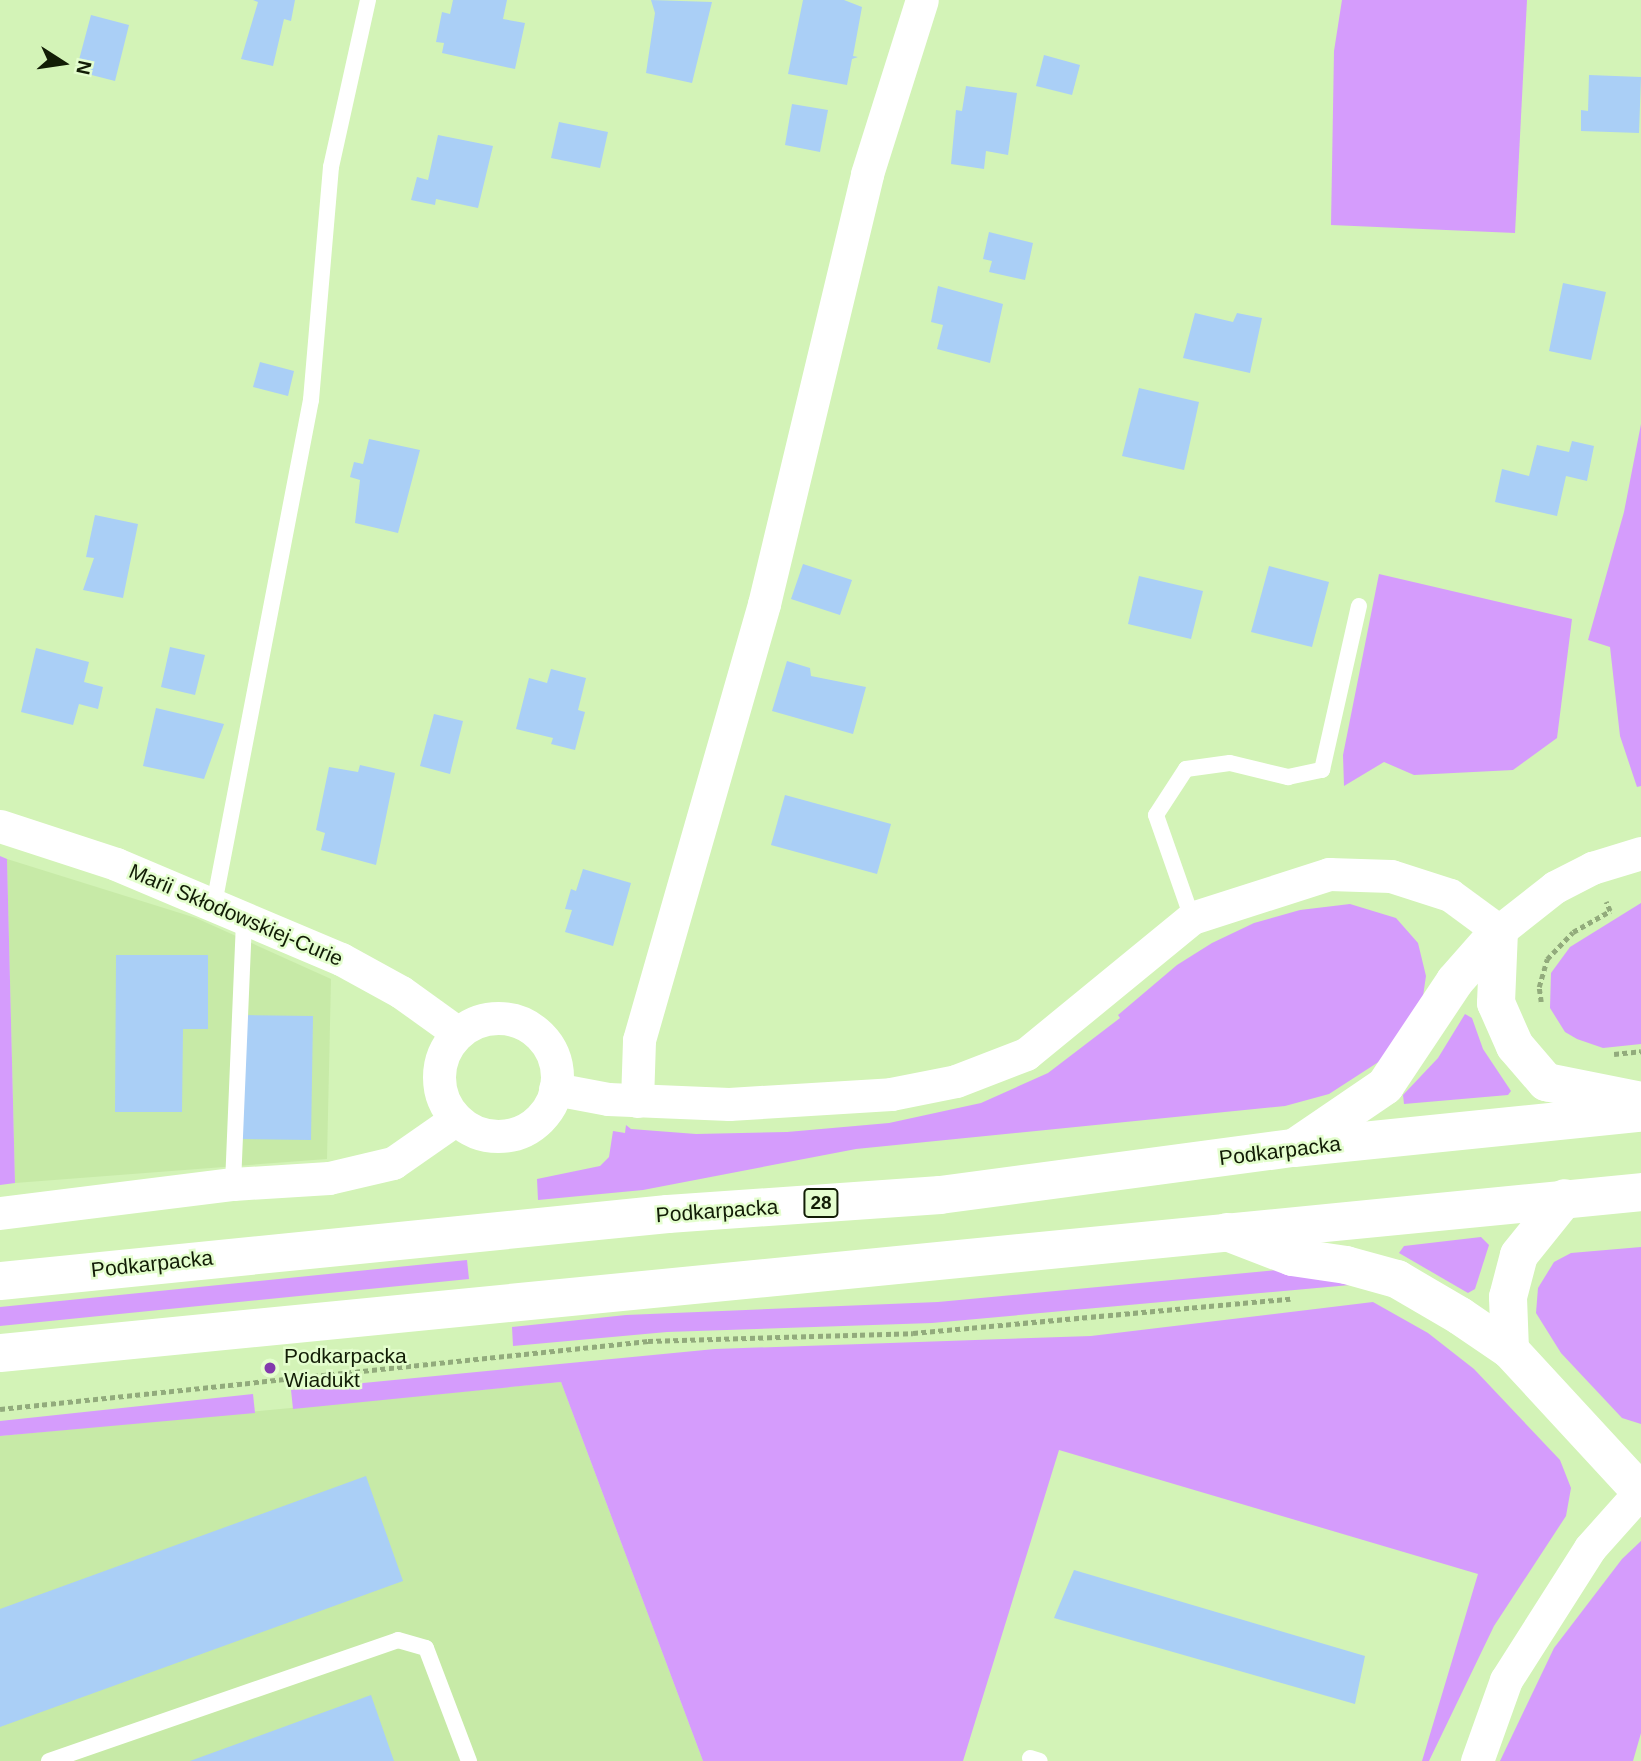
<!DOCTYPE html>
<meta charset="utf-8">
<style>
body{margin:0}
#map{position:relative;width:1641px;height:1761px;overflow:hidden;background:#d3f3b7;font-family:Helvetica,sans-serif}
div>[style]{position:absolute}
.built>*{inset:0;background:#c7eaa7}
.green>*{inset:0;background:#d59cfc}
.building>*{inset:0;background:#aacff6}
.path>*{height:4.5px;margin-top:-2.25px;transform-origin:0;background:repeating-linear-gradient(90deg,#92ab7c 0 5px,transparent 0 8.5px)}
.service>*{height:16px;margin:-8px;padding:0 8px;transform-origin:8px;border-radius:8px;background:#fff}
.minor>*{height:33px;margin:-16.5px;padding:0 16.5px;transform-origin:16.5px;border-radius:16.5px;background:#fff}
.minor>.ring{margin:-16.5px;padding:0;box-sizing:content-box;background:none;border:33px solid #fff;border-radius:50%}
.primary>*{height:38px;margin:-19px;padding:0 19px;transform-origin:19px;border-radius:19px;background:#fff}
.dots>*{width:19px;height:19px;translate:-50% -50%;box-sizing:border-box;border:4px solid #e4fece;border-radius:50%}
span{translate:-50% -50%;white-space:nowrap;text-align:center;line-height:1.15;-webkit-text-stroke:5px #e4fece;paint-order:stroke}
.shield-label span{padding:2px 5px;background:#e4fece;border:2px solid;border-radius:5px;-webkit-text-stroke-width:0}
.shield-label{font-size:19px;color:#121d06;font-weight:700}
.street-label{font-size:21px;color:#121d06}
.poi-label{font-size:21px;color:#121d06}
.left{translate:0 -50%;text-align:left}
.north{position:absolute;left:28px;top:28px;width:70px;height:70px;-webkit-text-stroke:5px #e4fece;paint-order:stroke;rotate:102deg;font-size:19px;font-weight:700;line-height:28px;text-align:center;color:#121d06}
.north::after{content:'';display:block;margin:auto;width:24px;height:32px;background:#121d06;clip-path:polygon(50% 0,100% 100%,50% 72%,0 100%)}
</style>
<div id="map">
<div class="built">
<div style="clip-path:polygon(7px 859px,196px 918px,331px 979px,327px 1159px,15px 1183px)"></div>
<div style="clip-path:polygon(561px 1382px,703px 1761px,0 1761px,0 1436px)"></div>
</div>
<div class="green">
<div style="clip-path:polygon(1342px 0,1527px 0,1515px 233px,1331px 225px,1334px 51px)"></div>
<div style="clip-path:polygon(1641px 424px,1641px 786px,1637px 787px,1620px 736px,1610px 647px,1588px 640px,1624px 512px)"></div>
<div style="clip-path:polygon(1379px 574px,1572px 619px,1557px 738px,1513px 770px,1414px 775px,1384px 762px,1344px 786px,1343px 755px)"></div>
<div style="clip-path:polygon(0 856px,7px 859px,15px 1183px,0 1185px)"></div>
<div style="clip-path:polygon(1641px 903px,1641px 1044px,1603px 1048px,1577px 1039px,1565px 1032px,1550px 1008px,1551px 973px,1570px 947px)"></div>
<div style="clip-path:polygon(1350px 904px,1396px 918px,1418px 943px,1426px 976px,1422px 1003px,1380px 1061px,1329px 1094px,1285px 1106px,856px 1149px,643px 1190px,538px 1200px,537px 1179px,600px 1166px,609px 1157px,613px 1131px,625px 1133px,626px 1125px,631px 1129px,696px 1134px,787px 1132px,889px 1123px,981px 1103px,1048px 1073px,1120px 1018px,1118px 1015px,1177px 965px,1212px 943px,1254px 923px,1300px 910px)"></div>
<div style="clip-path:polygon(1465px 1014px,1472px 1018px,1483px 1049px,1511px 1091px,1508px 1095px,1404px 1104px,1403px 1095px,1438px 1058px)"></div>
<div style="clip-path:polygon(1481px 1237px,1489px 1245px,1475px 1289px,1468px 1293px,1399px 1253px,1404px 1246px)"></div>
<div style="clip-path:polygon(1641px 1247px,1641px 1424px,1622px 1418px,1561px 1353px,1536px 1313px,1538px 1288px,1554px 1262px,1571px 1253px)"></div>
<div style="clip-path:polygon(467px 1260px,469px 1279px,0 1326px,0 1307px)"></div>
<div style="clip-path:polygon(1277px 1270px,1361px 1284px,932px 1323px,667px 1332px,513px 1346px,512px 1327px,626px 1315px,938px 1302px)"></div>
<div style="clip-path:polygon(1373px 1302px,1428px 1333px,1474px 1369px,1560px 1460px,1571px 1488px,1566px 1516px,1494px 1626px,1429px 1761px,1422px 1761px,1478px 1574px,1059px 1450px,963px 1761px,703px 1761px,561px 1382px,293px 1409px,291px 1390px,715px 1349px,1091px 1336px)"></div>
<div style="clip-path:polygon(253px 1394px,255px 1413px,0 1436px,0 1421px)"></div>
<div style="clip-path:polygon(1641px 1541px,1641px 1733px,1633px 1761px,1500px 1761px,1554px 1648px,1622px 1559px)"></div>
</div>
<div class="building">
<div style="clip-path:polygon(253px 0,295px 0,291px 21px,284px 19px,273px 66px,241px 59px,258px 2px)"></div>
<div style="clip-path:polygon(453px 0,507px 0,503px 19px,525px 23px,515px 69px,442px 53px,444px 43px,436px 42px,442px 12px,450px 14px)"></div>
<div style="clip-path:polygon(651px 0,712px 2px,692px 83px,646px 73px,655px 13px)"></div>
<div style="clip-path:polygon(803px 0,844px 0,862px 7px,853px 56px,858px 57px,852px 59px,847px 85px,788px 74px)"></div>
<div style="clip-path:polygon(91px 15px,129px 25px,115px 81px,76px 71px)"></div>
<div style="clip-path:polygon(1044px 55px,1080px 65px,1072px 95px,1036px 86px)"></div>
<div style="clip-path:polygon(1589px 75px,1641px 77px,1639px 133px,1581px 131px,1581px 110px,1588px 111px)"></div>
<div style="clip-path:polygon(966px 86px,1017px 93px,1008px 155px,986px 151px,984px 169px,951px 164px,956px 110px,962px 111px)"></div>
<div style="clip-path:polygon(792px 104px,828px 110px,820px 152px,785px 145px)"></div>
<div style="clip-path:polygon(559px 122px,608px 132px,600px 168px,551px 158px)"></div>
<div style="clip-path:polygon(438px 135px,493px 146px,478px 208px,436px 199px,435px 205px,411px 200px,417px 177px,428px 180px)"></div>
<div style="clip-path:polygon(989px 232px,1033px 243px,1025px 280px,989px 272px,992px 261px,983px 259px)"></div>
<div style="clip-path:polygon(1563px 283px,1606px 292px,1591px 360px,1549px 351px)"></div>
<div style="clip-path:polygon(938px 286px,1003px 304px,990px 363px,937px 349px,943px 325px,931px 322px)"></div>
<div style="clip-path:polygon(1195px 313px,1233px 322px,1237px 313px,1262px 318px,1250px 373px,1183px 358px)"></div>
<div style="clip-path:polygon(260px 362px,294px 371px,288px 396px,253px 387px)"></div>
<div style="clip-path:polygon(1139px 388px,1199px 402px,1184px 470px,1122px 456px)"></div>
<div style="clip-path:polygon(369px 439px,420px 450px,398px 533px,355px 523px,360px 480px,350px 477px,354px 462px,363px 464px)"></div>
<div style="clip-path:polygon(1572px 441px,1594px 446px,1587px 481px,1566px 476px,1557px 516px,1495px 502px,1502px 469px,1529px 476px,1537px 445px,1569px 452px)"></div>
<div style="clip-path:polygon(95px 515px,138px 524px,123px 598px,83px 590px,94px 558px,86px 557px)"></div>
<div style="clip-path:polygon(803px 564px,852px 580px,840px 615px,791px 599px)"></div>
<div style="clip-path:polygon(1269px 566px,1329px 582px,1312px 647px,1251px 632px)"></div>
<div style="clip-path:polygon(1139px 576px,1203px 591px,1191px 639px,1128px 624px)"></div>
<div style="clip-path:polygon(170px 647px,205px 655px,195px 695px,161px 687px)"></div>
<div style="clip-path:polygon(36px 648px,89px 662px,84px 682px,103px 687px,98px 709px,79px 704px,73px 725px,21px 712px)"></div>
<div style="clip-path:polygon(787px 661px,810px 668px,811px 676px,866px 687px,853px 734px,772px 711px)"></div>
<div style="clip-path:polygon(551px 669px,586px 678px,578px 710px,585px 712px,575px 750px,551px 744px,553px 738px,516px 729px,529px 678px,547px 683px)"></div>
<div style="clip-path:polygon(156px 708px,224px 724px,204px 779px,143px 766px)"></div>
<div style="clip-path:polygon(434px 714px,463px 721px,450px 774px,420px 766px)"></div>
<div style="clip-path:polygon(360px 765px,395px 773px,376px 865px,321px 850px,325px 833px,316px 830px,329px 767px,358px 772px)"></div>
<div style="clip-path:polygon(785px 795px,891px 824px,877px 874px,771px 845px)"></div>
<div style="clip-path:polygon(583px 869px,631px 883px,613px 946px,565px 932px,572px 910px,565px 909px,571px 889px,576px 891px)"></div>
<div style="clip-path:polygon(116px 955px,208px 955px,208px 1029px,183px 1029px,182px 1112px,115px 1112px)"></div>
<div style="clip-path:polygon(243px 1015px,313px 1016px,311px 1140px,241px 1139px)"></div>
<div style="clip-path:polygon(366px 1476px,403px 1581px,0 1727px,0 1609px)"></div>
<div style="clip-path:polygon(1074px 1570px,1365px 1656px,1355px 1704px,1054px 1618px)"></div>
<div style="clip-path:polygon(371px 1695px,394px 1761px,190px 1761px)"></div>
</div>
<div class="path">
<div style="left:1541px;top:1002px;width:15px;rotate:-98deg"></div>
<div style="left:1539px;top:987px;width:29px;rotate:-74deg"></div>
<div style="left:1547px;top:959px;width:37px;rotate:-46deg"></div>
<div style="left:1573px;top:932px;width:43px;rotate:-29.6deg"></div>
<div style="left:1610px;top:911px;width:10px;rotate:-114deg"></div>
<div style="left:1614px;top:1054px;width:27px;rotate:-6deg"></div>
<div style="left:0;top:1409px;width:652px;rotate:-5.99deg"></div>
<div style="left:648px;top:1341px;width:265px;rotate:-1.7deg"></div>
<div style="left:913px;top:1333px;width:379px;rotate:-5.2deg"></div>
</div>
<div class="service">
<div style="left:214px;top:904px;width:513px;rotate:-79.11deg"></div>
<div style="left:311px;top:400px;width:234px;rotate:-85.1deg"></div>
<div style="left:331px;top:167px;width:171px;rotate:-77.5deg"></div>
<div style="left:1192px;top:918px;width:109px;rotate:-109.3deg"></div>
<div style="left:1156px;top:815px;width:55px;rotate:-56.9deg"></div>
<div style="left:1186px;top:769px;width:44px;rotate:-7.8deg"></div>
<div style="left:1230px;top:763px;width:60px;rotate:13.6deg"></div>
<div style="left:1288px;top:777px;width:35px;rotate:-12deg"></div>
<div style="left:1322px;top:770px;width:168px;rotate:-77.3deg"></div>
<div style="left:233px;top:1184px;width:267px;rotate:-87.6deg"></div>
<div style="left:1030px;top:1758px;width:10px;rotate:17deg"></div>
<div style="left:49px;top:1761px;width:369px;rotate:-19.1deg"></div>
<div style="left:398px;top:1640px;width:29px;rotate:16deg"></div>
<div style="left:426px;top:1648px;width:121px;rotate:69.2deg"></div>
</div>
<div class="minor">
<div style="left:0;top:826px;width:122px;rotate:18.1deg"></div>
<div style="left:116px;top:864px;width:244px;rotate:22.9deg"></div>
<div style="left:341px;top:959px;width:68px;rotate:28.8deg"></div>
<div style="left:401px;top:992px;width:70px;rotate:35.7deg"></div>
<div class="ring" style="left:439px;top:1018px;width:85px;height:85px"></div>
<div style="left:555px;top:1089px;width:54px;rotate:10.7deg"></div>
<div style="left:608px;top:1099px;width:121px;rotate:2.4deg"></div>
<div style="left:729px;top:1104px;width:162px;rotate:-3.5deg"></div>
<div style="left:891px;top:1094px;width:66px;rotate:-11.3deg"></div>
<div style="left:956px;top:1081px;width:75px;rotate:-21.1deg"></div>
<div style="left:1026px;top:1054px;width:215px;rotate:-39.3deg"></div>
<div style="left:1192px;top:918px;width:144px;rotate:-17.8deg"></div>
<div style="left:1329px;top:874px;width:62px;rotate:1.8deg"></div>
<div style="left:1391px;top:876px;width:62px;rotate:17.9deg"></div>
<div style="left:1450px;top:895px;width:61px;rotate:36.3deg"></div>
<div style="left:1499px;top:931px;width:71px;rotate:-38.2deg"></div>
<div style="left:1555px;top:887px;width:42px;rotate:-27.2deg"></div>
<div style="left:1592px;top:868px;width:51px;rotate:-17deg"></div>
<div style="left:637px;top:1101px;width:61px;rotate:-88.1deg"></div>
<div style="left:639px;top:1040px;width:454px;rotate:-74deg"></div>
<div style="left:764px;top:604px;width:442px;rotate:-76.5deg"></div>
<div style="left:867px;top:174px;width:182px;rotate:-72.5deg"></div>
<div style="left:0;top:1213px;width:235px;rotate:-7.1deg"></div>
<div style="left:233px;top:1184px;width:96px;rotate:-3.6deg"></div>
<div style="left:329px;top:1178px;width:66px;rotate:-13.2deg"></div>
<div style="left:393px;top:1163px;width:77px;rotate:-34.9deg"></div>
<div style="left:1477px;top:1761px;width:86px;rotate:-70.3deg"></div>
<div style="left:1506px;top:1680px;width:156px;rotate:-57.5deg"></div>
<div style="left:1590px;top:1548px;width:76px;rotate:-48.2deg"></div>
</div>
<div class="primary">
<div style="left:1499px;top:931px;width:72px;rotate:92.4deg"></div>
<div style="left:1496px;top:1003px;width:47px;rotate:66.2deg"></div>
<div style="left:1515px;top:1046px;width:48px;rotate:49.3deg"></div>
<div style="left:1546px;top:1082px;width:97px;rotate:11.3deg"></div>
<div style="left:1297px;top:1146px;width:107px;rotate:-34.3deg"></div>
<div style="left:1385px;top:1086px;width:126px;rotate:-56.3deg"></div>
<div style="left:1455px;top:981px;width:67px;rotate:-48.7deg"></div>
<div style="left:1227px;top:1232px;width:70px;rotate:21deg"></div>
<div style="left:1292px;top:1257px;width:55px;rotate:8.4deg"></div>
<div style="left:1346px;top:1265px;width:53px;rotate:15.4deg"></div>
<div style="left:1397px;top:1279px;width:73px;rotate:30.4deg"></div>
<div style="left:1460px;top:1316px;width:60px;rotate:34.2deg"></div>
<div style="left:1510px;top:1350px;width:192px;rotate:47.3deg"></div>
<div style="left:0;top:1281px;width:671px;rotate:-5.73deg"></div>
<div style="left:668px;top:1214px;width:273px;rotate:-4deg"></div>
<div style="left:940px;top:1195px;width:357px;rotate:-7.6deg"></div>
<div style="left:1294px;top:1148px;width:349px;rotate:-5.8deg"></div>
<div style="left:1510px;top:1350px;width:53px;rotate:-92.2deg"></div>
<div style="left:1508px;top:1297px;width:43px;rotate:-75.3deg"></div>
<div style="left:1519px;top:1255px;width:73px;rotate:-51.1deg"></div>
<div style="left:0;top:1353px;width:1649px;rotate:-5.6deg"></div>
</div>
<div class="dots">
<div style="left:270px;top:1368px;background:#833aad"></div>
</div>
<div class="shield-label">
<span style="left:821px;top:1203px">28</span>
</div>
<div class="street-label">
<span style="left:236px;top:915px;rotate:23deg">Marii Skłodowskiej-Curie</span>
<span style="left:1280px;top:1151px;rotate:-7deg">Podkarpacka</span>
<span style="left:717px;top:1211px;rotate:-4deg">Podkarpacka</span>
<span style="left:152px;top:1264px;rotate:-6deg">Podkarpacka</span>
</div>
<div class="poi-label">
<span class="left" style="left:284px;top:1368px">Podkarpacka<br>Wiadukt</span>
</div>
<div class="north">N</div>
</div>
